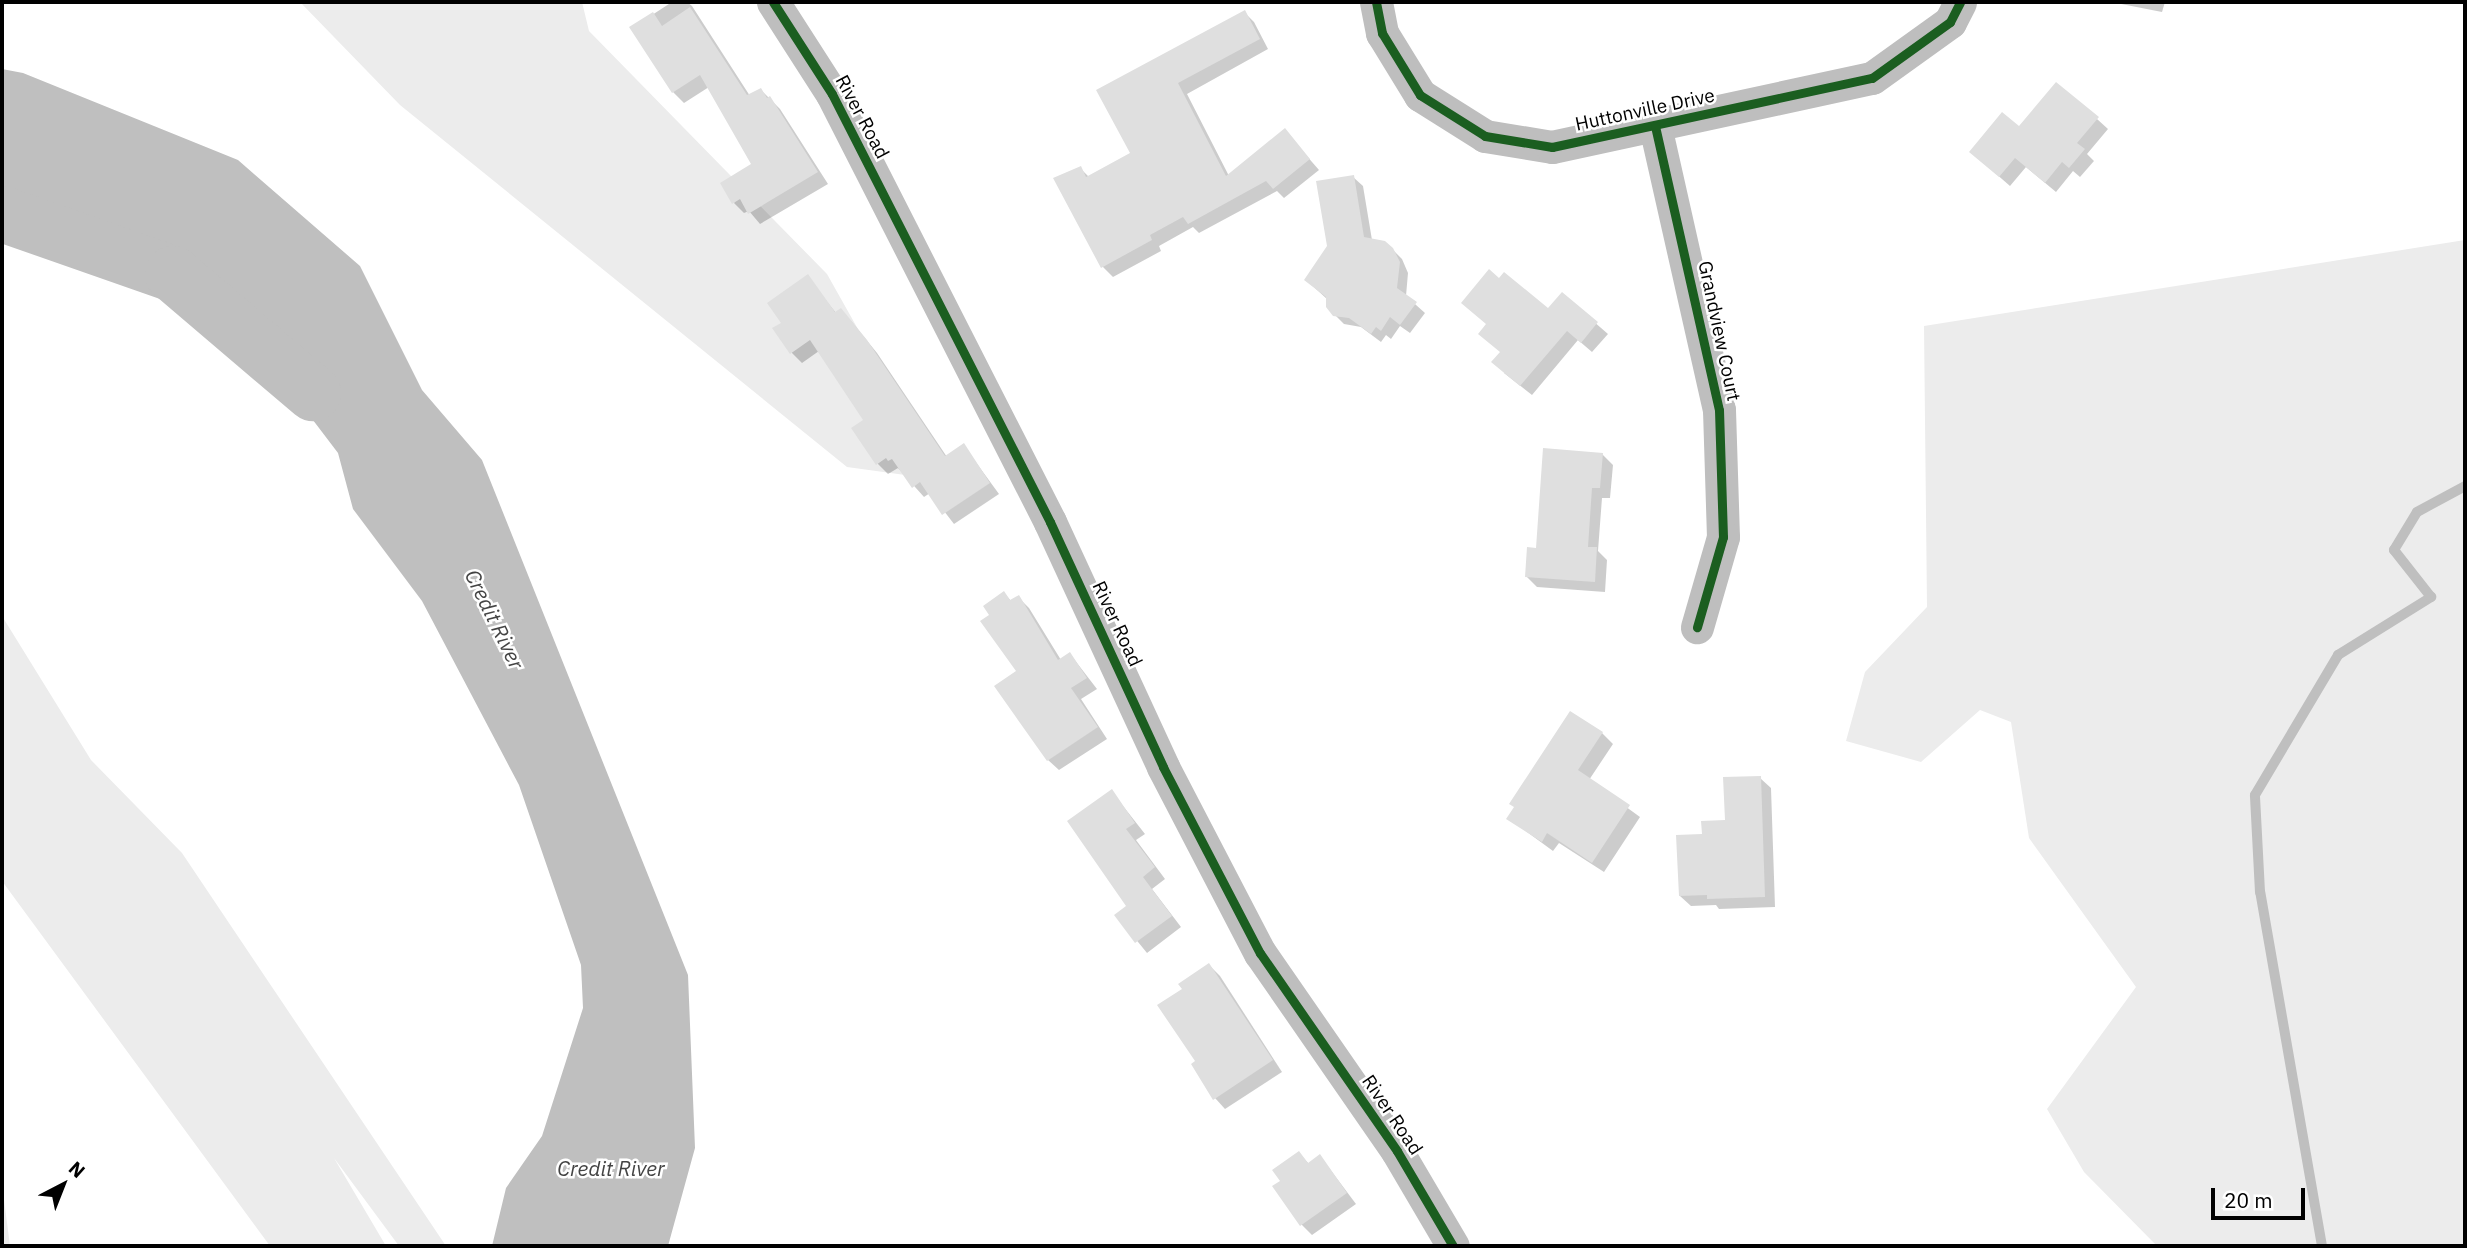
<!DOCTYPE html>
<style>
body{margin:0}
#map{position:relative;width:2467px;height:1248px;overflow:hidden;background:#fff;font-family:"IBM Plex Sans",sans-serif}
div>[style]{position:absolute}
.green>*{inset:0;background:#ececec}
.water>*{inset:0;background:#bfbfbf}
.shadow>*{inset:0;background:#0003}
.stream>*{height:10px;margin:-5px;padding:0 5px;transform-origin:5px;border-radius:5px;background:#bfbfbf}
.river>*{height:56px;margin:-28px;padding:0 28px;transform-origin:28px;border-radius:28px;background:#bfbfbf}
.building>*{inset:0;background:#dfdfdf}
.minor>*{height:33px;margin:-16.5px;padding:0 16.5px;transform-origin:16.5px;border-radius:16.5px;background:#bebebe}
.cycleway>*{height:9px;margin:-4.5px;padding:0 4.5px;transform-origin:4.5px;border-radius:4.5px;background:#1b5e20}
span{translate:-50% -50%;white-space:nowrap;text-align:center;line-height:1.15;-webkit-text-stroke:5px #fff;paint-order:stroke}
.street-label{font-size:19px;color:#000}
.water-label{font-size:21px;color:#444;font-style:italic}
.frame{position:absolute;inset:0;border:4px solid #000;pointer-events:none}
.north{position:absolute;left:28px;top:1150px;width:70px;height:70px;-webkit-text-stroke:5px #fff;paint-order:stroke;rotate:42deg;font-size:19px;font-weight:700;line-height:28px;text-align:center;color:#000}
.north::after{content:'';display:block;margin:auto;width:24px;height:32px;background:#000;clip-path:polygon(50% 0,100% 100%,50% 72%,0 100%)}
.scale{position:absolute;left:2211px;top:1188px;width:94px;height:32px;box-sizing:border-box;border:4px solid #000;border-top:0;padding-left:9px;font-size:21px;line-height:24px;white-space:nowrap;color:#000;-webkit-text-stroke:5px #fff;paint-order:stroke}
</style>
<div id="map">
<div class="green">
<div style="clip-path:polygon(300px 2px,582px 2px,589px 31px,827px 274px,931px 459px,927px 478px,847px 467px,400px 105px)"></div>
<div style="clip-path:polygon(2465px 240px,2465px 1246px,2157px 1246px,2084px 1172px,2047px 1109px,2136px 987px,2029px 838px,2011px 722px,1980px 710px,1921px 762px,1846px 741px,1865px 672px,1927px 607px,1924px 326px)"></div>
<div style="clip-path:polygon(2px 616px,91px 760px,182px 853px,446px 1246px,399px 1246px,334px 1158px,386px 1246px,270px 1246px,2px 881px)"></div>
<div style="clip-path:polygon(2px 1184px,10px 1246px,2px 1246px)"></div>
</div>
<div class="water">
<div style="clip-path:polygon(2px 69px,23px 73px,238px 160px,360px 266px,422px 390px,482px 460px,688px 975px,695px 1148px,668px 1246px,492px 1246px,506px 1188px,542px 1136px,583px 1008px,581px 965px,519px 785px,422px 601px,353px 509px,338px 453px,221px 299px,29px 196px,2px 187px)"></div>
</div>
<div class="shadow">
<div style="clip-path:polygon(672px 2px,687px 2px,692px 6px,750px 96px,761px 90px,780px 109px,828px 184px,760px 224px,749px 211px,744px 213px,734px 203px,753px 165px,709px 87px,684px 103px,673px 92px,632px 28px)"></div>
<div style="clip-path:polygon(2111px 2px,2165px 2px,2162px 12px)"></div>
<div style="clip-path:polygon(1244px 12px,1254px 22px,1268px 49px,1187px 94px,1229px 176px,1285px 131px,1319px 170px,1284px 198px,1277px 191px,1199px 233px,1193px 227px,1159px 246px,1161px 251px,1113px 277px,1103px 267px,1080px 168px,1089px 177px,1132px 153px,1099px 91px)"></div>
<div style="clip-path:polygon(2097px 119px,2108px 129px,2087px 154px,2094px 161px,2080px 177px,2073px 171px,2056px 192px,2026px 167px,2010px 186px,1971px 152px,2019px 128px)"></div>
<div style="clip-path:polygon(1353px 177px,1363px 186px,1372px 240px,1392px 249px,1402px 259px,1408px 273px,1406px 296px,1425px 313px,1410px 333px,1400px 326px,1391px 339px,1386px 335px,1381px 342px,1361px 327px,1344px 324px,1334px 314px,1327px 299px,1306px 280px,1329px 247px)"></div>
<div style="clip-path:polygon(807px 277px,836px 313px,851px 321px,877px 353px,947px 457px,964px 446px,999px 494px,954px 524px,930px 493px,924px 497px,898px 468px,888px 474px,878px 464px,865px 421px,819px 351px,802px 363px,792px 353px,783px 323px)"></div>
<div style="clip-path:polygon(1562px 294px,1608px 334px,1592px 352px,1578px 340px,1532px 395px,1504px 373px)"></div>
<div style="clip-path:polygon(1602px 454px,1613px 465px,1610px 498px,1602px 498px,1598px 551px,1607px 560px,1605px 592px,1537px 587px,1526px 576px,1537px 550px)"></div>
<div style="clip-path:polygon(1004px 593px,1012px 602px,1018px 597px,1029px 608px,1061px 660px,1070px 654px,1097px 689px,1081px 699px,1107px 739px,1059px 770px,1048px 760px,1019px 672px,991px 615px)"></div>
<div style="clip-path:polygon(1602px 733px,1613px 744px,1589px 780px,1640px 817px,1604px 872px,1559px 843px,1553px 851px,1508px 818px)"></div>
<div style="clip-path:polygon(1760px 778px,1771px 788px,1775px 907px,1719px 909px,1716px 905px,1691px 906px,1680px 896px,1704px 835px,1726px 822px)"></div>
<div style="clip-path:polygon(1112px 792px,1145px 834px,1136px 840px,1165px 879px,1152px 889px,1181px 927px,1147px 953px,1116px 915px,1128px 906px)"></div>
<div style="clip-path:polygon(1209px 965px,1220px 976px,1282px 1072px,1225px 1109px,1215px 1098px,1198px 1062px,1184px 989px)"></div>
<div style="clip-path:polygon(1299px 1153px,1309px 1164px,1320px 1156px,1356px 1204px,1312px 1235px,1302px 1225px,1282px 1181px)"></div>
</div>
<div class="stream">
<div style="left:2322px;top:1246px;width:359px;rotate:-99.9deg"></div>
<div style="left:2260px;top:892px;width:97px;rotate:-93deg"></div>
<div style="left:2255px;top:795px;width:163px;rotate:-59.3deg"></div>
<div style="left:2338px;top:655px;width:110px;rotate:-31.9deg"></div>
<div style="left:2431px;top:597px;width:60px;rotate:-128.2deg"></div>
<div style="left:2394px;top:550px;width:44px;rotate:-58.8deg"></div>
<div style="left:2417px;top:512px;width:55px;rotate:-28.4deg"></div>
</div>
<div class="river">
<div style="left:2px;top:214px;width:181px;rotate:19.3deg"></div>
<div style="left:173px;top:274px;width:184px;rotate:40.4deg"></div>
</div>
<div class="building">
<div style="clip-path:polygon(690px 7px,747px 95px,761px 88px,767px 98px,770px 96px,818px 172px,748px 214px,740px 199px,732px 204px,720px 183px,751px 164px,700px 75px,672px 93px,629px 27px,653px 12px,662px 26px)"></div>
<div style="clip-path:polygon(1245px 10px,1260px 39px,1178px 83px,1226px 176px,1285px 128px,1310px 159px,1273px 189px,1266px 181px,1188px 224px,1183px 217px,1150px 235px,1152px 240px,1101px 268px,1053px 178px,1081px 166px,1086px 177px,1130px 153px,1096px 90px)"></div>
<div style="clip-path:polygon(2056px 82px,2099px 117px,2077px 143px,2085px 149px,2069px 168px,2062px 162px,2045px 183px,2015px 158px,1999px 177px,1969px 152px,2002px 112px,2019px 126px)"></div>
<div style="clip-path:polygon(1354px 175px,1364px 237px,1385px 241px,1393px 248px,1400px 262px,1397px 288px,1417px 302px,1400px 325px,1390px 317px,1381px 331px,1376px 327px,1371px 334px,1349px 318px,1333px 316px,1326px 307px,1326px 297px,1304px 280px,1327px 246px,1316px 181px)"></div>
<div style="clip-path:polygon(1489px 269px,1499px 278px,1504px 272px,1548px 308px,1562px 292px,1598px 322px,1581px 343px,1567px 331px,1520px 386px,1491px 362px,1500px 352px,1478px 334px,1486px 324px,1461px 303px)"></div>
<div style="clip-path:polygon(808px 274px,835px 312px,841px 308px,867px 340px,945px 456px,964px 443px,990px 483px,942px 515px,920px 482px,912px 488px,892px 459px,888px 461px,886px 458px,876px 465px,851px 428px,863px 420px,810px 340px,790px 354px,772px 328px,781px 323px,767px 303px)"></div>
<div style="clip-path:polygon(1543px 448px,1603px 453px,1600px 488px,1592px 488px,1588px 547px,1597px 547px,1595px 582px,1525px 577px,1527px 547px,1536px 548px)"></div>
<div style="clip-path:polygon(1004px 591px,1010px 600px,1019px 595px,1058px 660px,1070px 652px,1087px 678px,1071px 688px,1098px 727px,1047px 761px,994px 686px,1016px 671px,980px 621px,989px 615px,983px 606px)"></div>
<div style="clip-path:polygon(1570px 711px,1603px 732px,1578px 770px,1630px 805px,1592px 863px,1547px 833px,1542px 842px,1506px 819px,1514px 807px,1509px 804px)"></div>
<div style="clip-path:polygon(1761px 776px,1765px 897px,1707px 899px,1707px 895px,1679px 896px,1676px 835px,1702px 834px,1701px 821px,1725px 820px,1723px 777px)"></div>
<div style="clip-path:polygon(1112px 789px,1135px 823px,1126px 829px,1155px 867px,1143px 877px,1172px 916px,1135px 943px,1114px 915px,1126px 906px,1067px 821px)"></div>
<div style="clip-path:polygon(1209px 963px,1273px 1060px,1213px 1100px,1191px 1064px,1195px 1061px,1157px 1005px,1182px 989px,1178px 984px)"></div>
<div style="clip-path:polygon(1299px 1151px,1308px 1163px,1320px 1154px,1347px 1193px,1300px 1226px,1272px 1186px,1280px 1181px,1272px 1170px)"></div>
</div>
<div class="minor">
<div style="left:773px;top:2px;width:109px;rotate:57.3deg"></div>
<div style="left:832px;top:94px;width:480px;rotate:63deg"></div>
<div style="left:1050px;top:522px;width:270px;rotate:65.2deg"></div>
<div style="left:1163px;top:767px;width:210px;rotate:62.5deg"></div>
<div style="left:1260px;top:953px;width:241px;rotate:55.3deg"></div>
<div style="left:1397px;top:1151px;width:110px;rotate:59.5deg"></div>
<div style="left:1376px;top:2px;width:32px;rotate:79deg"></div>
<div style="left:1382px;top:33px;width:73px;rotate:58.5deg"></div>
<div style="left:1420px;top:95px;width:77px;rotate:32.2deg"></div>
<div style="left:1485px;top:136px;width:68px;rotate:9.3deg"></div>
<div style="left:1552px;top:147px;width:327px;rotate:-12.2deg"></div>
<div style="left:1872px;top:78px;width:96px;rotate:-35.7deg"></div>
<div style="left:1950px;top:22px;width:22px;rotate:-63deg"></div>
<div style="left:1655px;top:126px;width:291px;rotate:77.3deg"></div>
<div style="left:1719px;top:410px;width:127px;rotate:88.2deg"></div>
<div style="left:1723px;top:537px;width:94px;rotate:106.1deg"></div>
</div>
<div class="cycleway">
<div style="left:773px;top:2px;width:109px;rotate:57.3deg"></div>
<div style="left:832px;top:94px;width:480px;rotate:63deg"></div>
<div style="left:1050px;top:522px;width:270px;rotate:65.2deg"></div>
<div style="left:1163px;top:767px;width:210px;rotate:62.5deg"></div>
<div style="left:1260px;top:953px;width:241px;rotate:55.3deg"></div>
<div style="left:1397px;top:1151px;width:110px;rotate:59.5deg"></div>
<div style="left:1376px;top:2px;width:32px;rotate:79deg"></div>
<div style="left:1382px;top:33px;width:73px;rotate:58.5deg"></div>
<div style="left:1420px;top:95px;width:77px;rotate:32.2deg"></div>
<div style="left:1485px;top:136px;width:68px;rotate:9.3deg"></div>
<div style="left:1552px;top:147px;width:327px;rotate:-12.2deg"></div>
<div style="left:1872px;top:78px;width:96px;rotate:-35.7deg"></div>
<div style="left:1950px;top:22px;width:22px;rotate:-63deg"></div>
<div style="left:1655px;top:126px;width:291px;rotate:77.3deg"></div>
<div style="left:1719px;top:410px;width:127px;rotate:88.2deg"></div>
<div style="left:1723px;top:537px;width:94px;rotate:106.1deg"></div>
</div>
<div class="street-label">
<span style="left:1645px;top:110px;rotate:-12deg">Huttonville Drive</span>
<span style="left:862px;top:117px;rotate:62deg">River Road</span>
<span style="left:1719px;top:331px;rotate:78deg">Grandview Court</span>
<span style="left:1117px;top:624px;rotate:65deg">River Road</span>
<span style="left:1392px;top:1115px;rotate:56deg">River Road</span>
</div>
<div class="water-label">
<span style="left:495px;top:619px;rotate:64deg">Credit River</span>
<span style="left:611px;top:1168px">Credit River</span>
</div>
<div class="frame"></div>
<div class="north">N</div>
<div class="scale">20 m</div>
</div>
